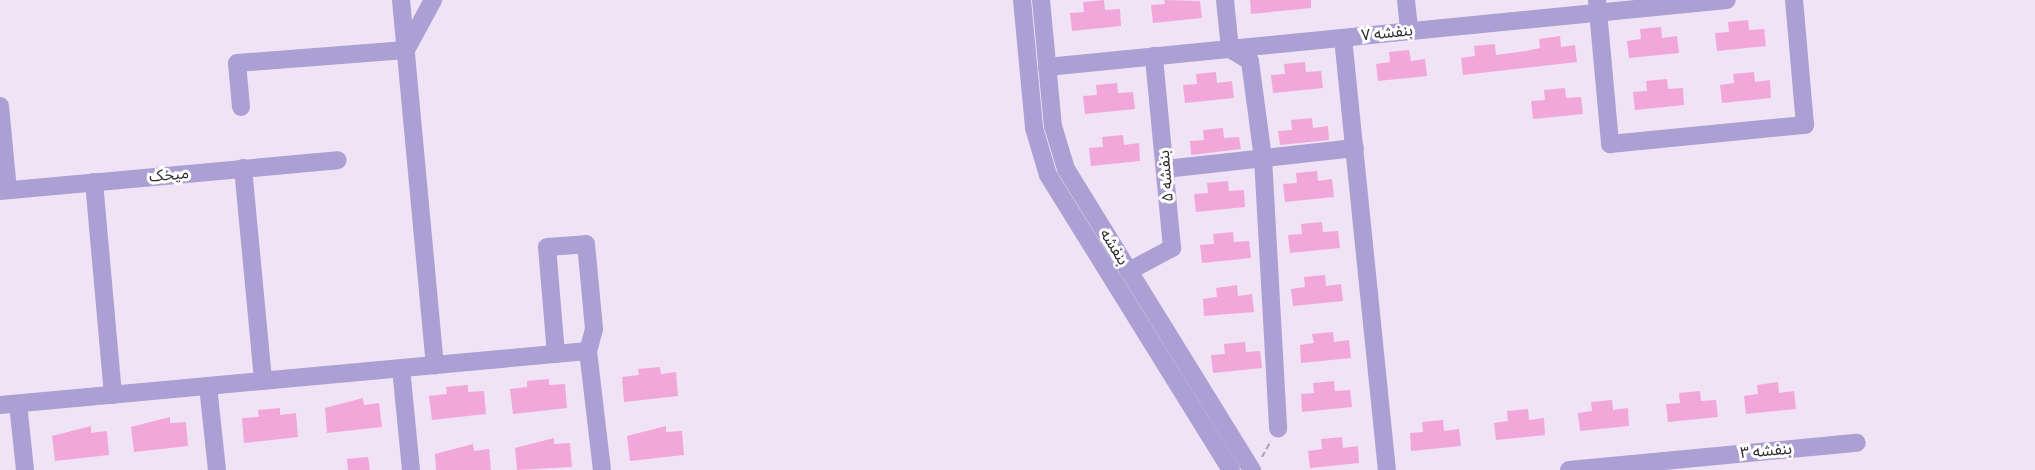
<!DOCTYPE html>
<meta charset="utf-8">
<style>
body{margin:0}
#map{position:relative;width:2035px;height:470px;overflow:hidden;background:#f0e3f5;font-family:"Roboto Condensed","Noto Sans Arabic",sans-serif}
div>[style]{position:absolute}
.building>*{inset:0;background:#f2a7da}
.path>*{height:2px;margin-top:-1px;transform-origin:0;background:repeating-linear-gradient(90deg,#aca2b0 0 6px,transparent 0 9px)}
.minor>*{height:18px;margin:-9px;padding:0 9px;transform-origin:9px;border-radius:9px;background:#ab9fd4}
span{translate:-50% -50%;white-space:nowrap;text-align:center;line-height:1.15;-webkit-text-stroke:6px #fff;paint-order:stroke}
.street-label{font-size:16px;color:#302b31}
</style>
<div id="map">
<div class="building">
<div style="clip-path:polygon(1104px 0,1105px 10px,1120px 9px,1121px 26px,1072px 31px,1070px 13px,1084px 12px,1083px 2px)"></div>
<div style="clip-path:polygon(1164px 0,1200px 1px,1202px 18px,1153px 23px,1151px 5px,1165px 4px)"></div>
<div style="clip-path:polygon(1250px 0,1311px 0,1311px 8px,1251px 14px)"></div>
<div style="clip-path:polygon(1748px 20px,1749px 30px,1764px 29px,1766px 46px,1717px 51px,1715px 33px,1729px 32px,1728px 22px)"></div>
<div style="clip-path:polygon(1661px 27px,1662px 38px,1677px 36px,1679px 53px,1629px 58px,1627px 41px,1641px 39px,1640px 29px)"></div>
<div style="clip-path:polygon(1560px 36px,1561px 47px,1575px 45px,1577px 62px,1463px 75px,1461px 58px,1475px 56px,1474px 46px,1495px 44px,1496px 55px,1526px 51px,1540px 48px,1539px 39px)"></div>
<div style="clip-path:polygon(1409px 50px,1411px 61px,1425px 59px,1427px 76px,1378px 81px,1376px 64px,1390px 62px,1389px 52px)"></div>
<div style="clip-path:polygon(1305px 62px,1306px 72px,1321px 71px,1323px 88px,1273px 93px,1271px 75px,1285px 74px,1284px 64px)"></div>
<div style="clip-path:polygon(1216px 72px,1217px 83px,1232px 81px,1234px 98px,1185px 103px,1183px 85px,1197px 84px,1196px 74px)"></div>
<div style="clip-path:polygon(1754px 72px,1755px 82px,1770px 80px,1771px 98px,1722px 103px,1720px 85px,1734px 83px,1733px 74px)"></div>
<div style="clip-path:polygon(1667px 79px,1668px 89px,1683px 88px,1684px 105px,1635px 110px,1633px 92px,1647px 91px,1646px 81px)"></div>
<div style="clip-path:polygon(1117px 83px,1118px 93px,1133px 92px,1135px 109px,1085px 114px,1083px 96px,1097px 95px,1096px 85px)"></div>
<div style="clip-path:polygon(1565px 88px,1566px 98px,1581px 97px,1583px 114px,1533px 119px,1531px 101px,1545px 100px,1544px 90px)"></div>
<div style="clip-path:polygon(1312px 118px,1313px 128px,1328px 126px,1329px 140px,1280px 145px,1278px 131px,1292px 130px,1291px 120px)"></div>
<div style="clip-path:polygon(1223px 128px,1224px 138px,1239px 137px,1241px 149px,1191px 155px,1190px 141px,1204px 140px,1203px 130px)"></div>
<div style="clip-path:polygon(1123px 135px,1124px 145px,1139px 143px,1140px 161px,1091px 166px,1089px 148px,1103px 147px,1102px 137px)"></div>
<div style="clip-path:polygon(1317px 171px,1318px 181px,1332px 179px,1334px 197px,1285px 202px,1283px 184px,1297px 183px,1296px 173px)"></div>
<div style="clip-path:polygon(1228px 181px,1229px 191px,1244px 190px,1245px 207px,1196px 212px,1194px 194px,1208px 193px,1207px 183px)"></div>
<div style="clip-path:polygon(1322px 222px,1323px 232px,1338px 231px,1340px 248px,1290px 253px,1288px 235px,1302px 234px,1301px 224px)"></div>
<div style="clip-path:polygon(1233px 232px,1234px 242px,1249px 241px,1251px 258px,1202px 263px,1200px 245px,1214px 244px,1213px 234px)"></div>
<div style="clip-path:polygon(1325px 275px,1326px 286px,1341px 284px,1343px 301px,1293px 306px,1291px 289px,1305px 287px,1304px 277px)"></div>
<div style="clip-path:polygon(1237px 285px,1238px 296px,1252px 294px,1254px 312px,1204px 316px,1203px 299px,1217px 297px,1216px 288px)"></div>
<div style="clip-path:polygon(1333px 332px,1334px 342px,1349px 340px,1351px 358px,1301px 363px,1300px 345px,1314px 343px,1312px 334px)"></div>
<div style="clip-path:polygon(1245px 342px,1246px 352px,1260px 351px,1262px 368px,1213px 373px,1211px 355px,1225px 354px,1224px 344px)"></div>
<div style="clip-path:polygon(660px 367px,661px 374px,676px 372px,678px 396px,624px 402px,622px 377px,639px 375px,638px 369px)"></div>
<div style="clip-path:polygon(549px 379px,549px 385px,565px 384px,567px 408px,513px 414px,510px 389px,527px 387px,527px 381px)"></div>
<div style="clip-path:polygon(1334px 381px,1335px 391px,1350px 390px,1352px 407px,1302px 412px,1301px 394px,1314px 393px,1313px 383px)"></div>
<div style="clip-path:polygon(1778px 382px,1779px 393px,1794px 391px,1796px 409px,1746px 414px,1744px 396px,1758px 394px,1757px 385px)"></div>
<div style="clip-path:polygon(468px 385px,468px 392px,484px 391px,486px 414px,432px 420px,429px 396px,447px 394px,446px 387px)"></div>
<div style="clip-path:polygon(1700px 391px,1701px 401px,1716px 400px,1718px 417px,1668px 422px,1666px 404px,1680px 403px,1679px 393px)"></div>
<div style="clip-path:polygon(363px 398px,364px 405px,379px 403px,382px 427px,327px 433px,325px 408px)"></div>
<div style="clip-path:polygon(1612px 400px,1613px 410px,1628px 408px,1629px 426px,1580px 431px,1578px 413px,1592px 411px,1591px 402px)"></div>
<div style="clip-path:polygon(280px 408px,280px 415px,296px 413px,298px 437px,244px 443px,242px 418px,259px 417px,258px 410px)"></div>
<div style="clip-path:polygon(1528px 409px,1529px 420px,1544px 418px,1545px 435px,1496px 440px,1494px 423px,1508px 421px,1507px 411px)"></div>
<div style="clip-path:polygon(170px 417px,170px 423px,186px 422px,188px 446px,134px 452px,131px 427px)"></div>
<div style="clip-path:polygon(1443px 420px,1444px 431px,1459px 429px,1461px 446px,1411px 451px,1410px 433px,1423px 432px,1422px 422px)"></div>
<div style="clip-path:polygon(91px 426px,91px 433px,107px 431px,109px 455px,55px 461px,52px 436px)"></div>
<div style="clip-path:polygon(666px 426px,666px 432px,682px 431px,684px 455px,630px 461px,627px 436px)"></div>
<div style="clip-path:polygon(1342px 437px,1343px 448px,1358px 446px,1359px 463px,1310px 468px,1308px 451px,1322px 449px,1321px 439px)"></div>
<div style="clip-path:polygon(554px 438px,554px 444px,570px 443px,572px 467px,517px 470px,515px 448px)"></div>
<div style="clip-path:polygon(473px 444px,474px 451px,489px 449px,491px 470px,436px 470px,435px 454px)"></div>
<div style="clip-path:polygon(368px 457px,370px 470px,348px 470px,347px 459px)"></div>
</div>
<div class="path">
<div style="left:1262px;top:457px;width:18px;rotate:-61deg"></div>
</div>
<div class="minor">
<div style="left:401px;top:0;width:367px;rotate:84.7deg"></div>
<div style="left:1022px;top:0;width:129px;rotate:84.6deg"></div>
<div style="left:1034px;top:128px;width:49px;rotate:73.4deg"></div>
<div style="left:1048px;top:175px;width:347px;rotate:58.2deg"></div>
<div style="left:1041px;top:0;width:127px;rotate:84.6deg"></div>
<div style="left:1053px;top:126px;width:45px;rotate:73.2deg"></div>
<div style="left:1066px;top:169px;width:354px;rotate:58.3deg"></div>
<div style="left:1225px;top:0;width:49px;rotate:84.2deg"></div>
<div style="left:1230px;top:49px;width:23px;rotate:31deg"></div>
<div style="left:1250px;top:61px;width:98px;rotate:82.4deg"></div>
<div style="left:1263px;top:158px;width:271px;rotate:86.8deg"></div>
<div style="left:1406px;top:0;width:31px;rotate:84deg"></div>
<div style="left:1597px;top:0;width:145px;rotate:84.8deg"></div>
<div style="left:1610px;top:144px;width:196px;rotate:-5.6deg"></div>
<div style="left:1805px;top:125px;width:125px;rotate:-95deg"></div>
<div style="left:1343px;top:38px;width:434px;rotate:84.2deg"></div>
<div style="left:1047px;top:67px;width:683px;rotate:-5.63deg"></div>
<div style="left:0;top:106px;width:84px;rotate:84.6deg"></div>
<div style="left:241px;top:107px;width:44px;rotate:-95.2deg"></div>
<div style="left:237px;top:63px;width:169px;rotate:-4.4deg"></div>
<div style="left:406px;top:50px;width:57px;rotate:-61.6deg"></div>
<div style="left:243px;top:168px;width:214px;rotate:84.6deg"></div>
<div style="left:1165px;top:169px;width:191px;rotate:-6.3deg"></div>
<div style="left:94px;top:182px;width:214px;rotate:84.9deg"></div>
<div style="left:0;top:191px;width:339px;rotate:-5.2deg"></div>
<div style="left:1129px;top:271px;width:49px;rotate:-28.1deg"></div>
<div style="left:1172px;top:248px;width:193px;rotate:-95.4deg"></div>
<div style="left:556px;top:354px;width:107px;rotate:-94.8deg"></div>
<div style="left:547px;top:247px;width:39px;rotate:-4deg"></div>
<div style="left:586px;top:244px;width:85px;rotate:84.6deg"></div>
<div style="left:594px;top:329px;width:23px;rotate:105deg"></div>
<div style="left:401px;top:368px;width:102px;rotate:84.4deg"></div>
<div style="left:208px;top:386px;width:84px;rotate:83.9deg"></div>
<div style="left:18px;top:404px;width:66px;rotate:83.9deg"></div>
<div style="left:0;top:405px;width:590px;rotate:-5.25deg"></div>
<div style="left:588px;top:351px;width:120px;rotate:83.3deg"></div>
<div style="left:1569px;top:470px;width:289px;rotate:-5.4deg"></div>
</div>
<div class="street-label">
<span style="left:1387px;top:33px;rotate:-6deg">بنفشه ۷</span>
<span style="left:169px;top:175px;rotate:-5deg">میخک</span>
<span style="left:1166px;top:176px;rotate:-95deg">بنفشه ۵</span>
<span style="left:1114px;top:247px;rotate:58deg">بنفشه</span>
<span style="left:1766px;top:451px;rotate:-5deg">بنفشه ۳</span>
</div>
</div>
